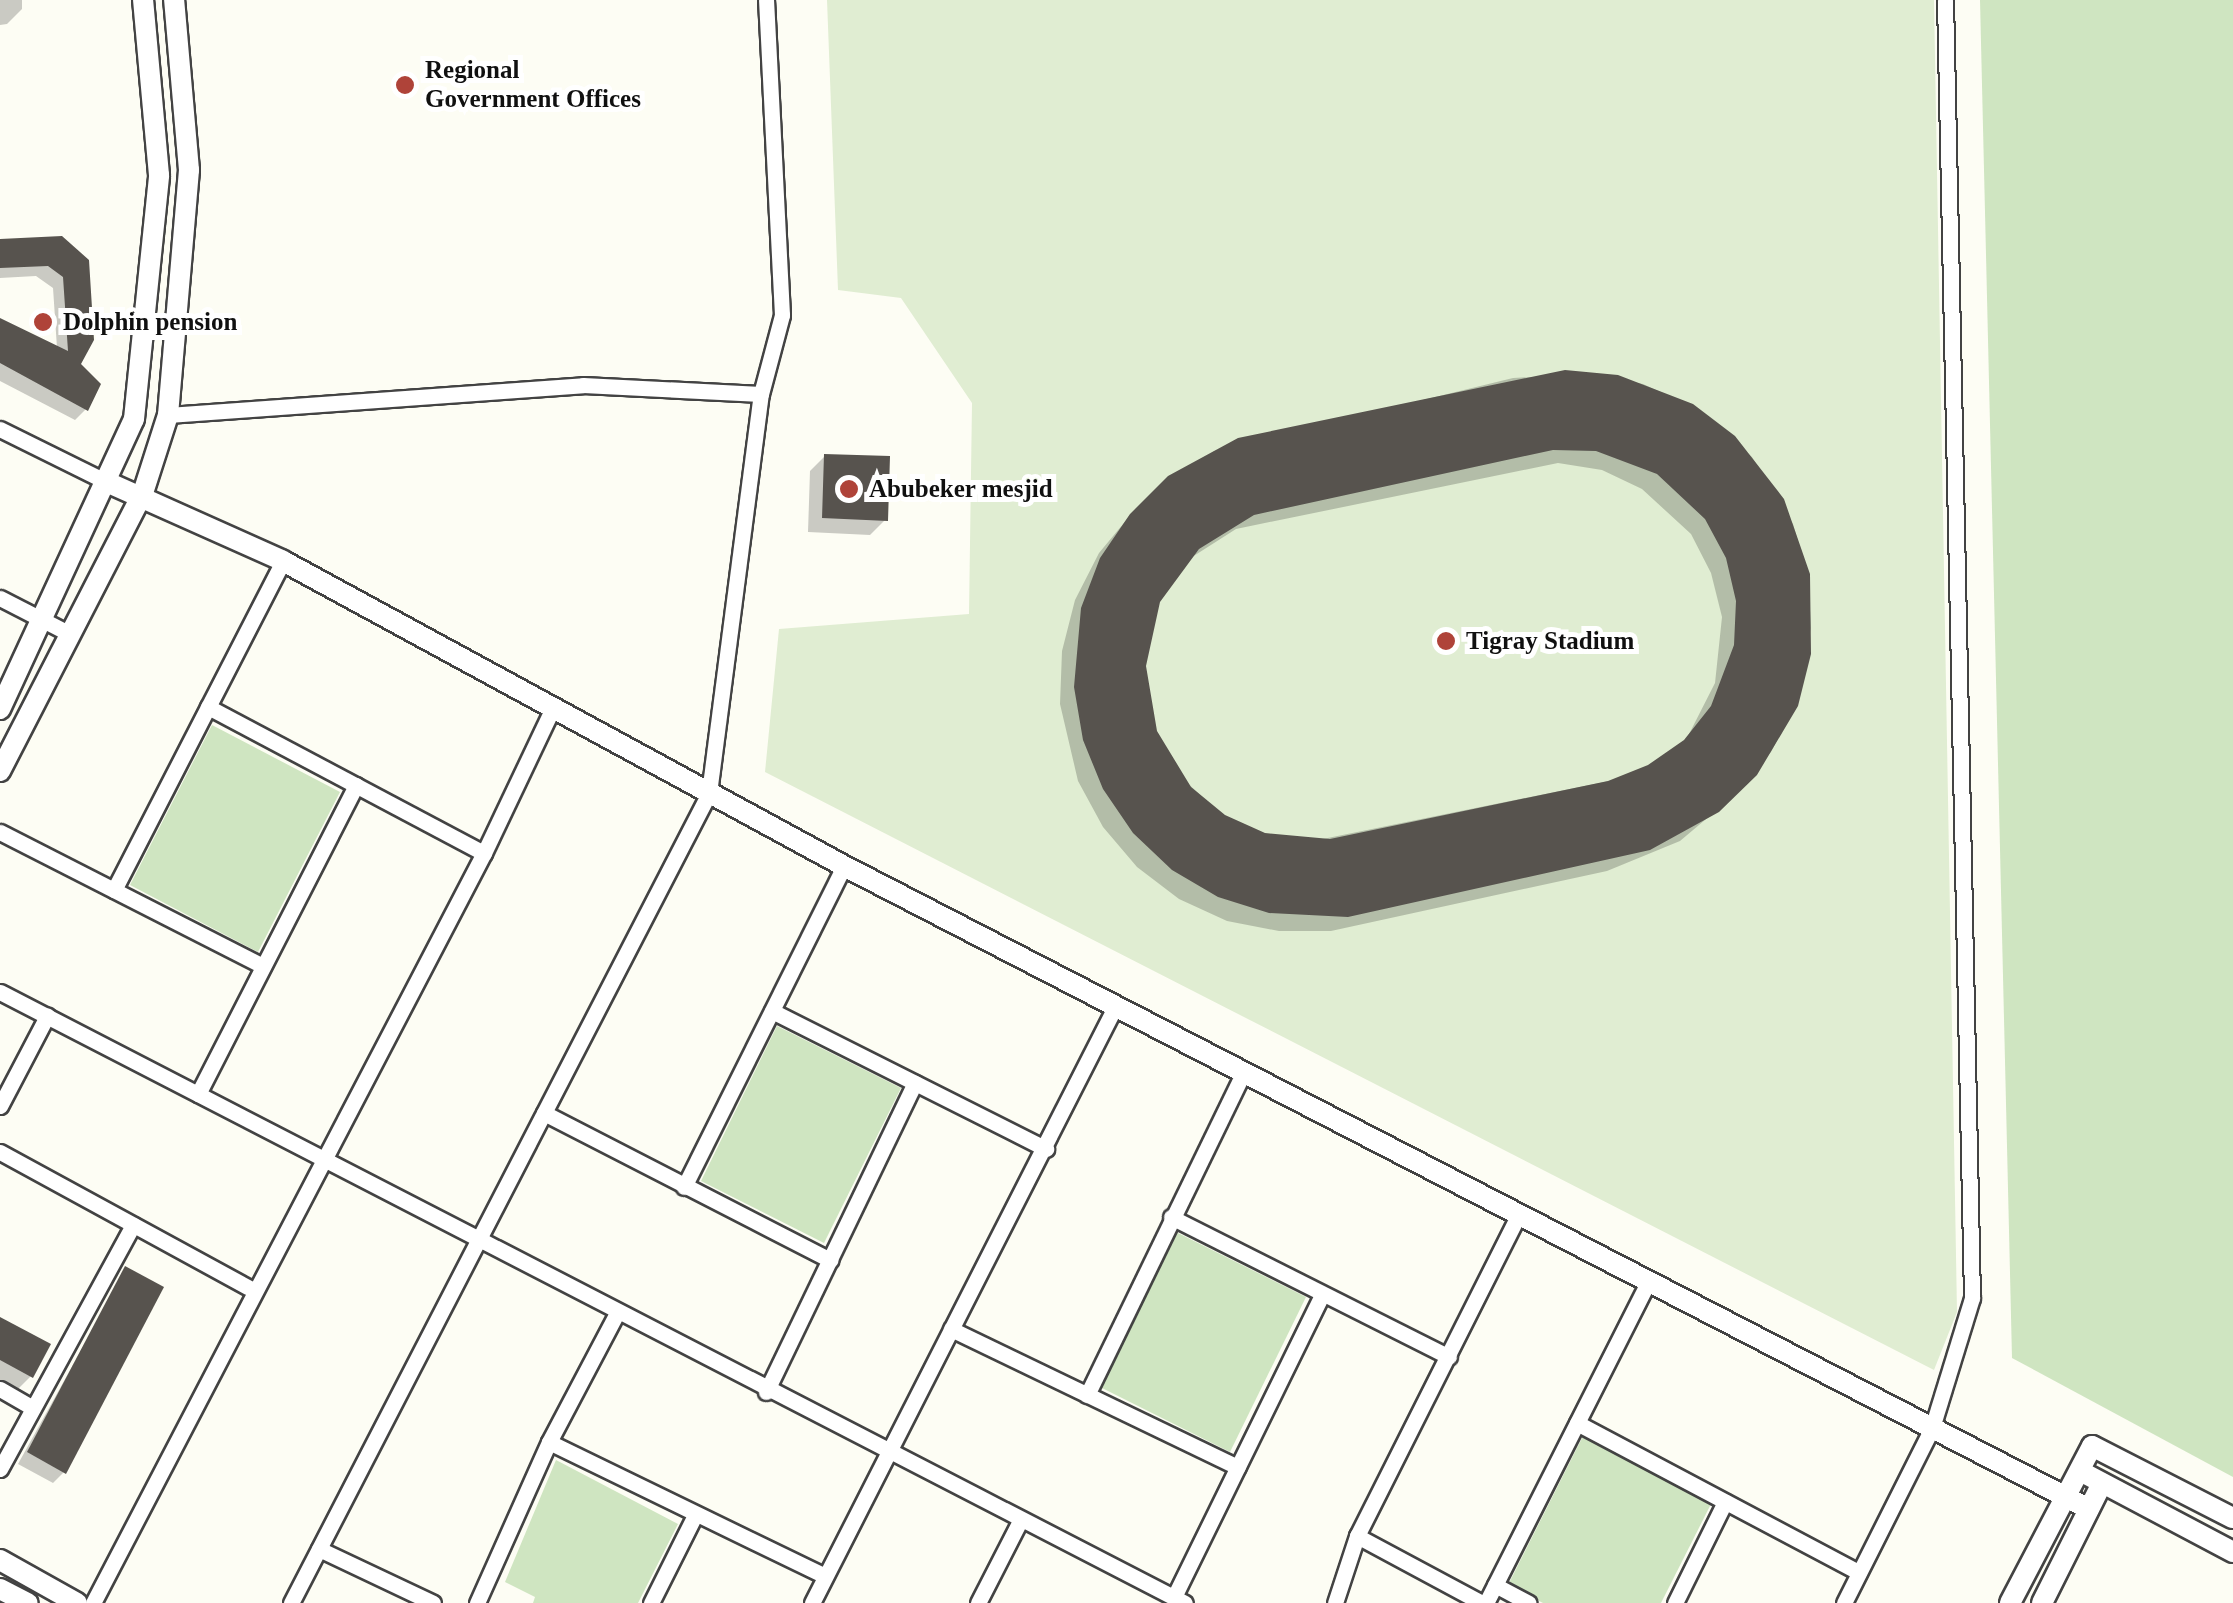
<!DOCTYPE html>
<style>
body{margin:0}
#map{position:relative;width:2233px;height:1603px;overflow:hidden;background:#fdfdf4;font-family:Georgia,serif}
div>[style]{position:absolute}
.green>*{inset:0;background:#cfe5c1}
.pitch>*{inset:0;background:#e0edd2}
.shadow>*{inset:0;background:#0003}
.building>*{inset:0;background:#57534e}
.roads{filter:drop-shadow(2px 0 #434343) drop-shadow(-2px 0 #434343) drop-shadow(0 2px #434343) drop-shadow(0 -2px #434343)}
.minor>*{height:15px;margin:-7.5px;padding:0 7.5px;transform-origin:7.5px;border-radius:7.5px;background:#fff}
.tertiary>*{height:20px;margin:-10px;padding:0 10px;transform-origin:10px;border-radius:10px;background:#fff}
.dots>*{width:28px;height:28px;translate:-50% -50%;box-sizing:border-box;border:5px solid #fff;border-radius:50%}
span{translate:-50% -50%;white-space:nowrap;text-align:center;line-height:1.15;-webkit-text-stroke:10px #fff;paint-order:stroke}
.poi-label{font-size:25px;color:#101010;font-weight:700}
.left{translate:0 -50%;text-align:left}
</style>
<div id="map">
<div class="green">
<div style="clip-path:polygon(1980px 0,2233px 0,2233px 1477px,2012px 1358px)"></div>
<div style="clip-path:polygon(212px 725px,340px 792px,258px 952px,130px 885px)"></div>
<div style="clip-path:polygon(777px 1026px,901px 1088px,824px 1243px,701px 1181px)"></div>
<div style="clip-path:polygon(1176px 1232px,1306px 1297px,1230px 1452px,1100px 1387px)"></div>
<div style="clip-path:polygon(1583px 1436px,1712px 1502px,1661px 1603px,1543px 1603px,1508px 1585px)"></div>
<div style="clip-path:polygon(556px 1460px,678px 1524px,638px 1603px,533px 1603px,535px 1597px,505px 1582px)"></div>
</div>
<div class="pitch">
<div style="clip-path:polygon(827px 0,1934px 0,1957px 1312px,1934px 1370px,765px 772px,779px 629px,969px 614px,972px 403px,901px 298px,838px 290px)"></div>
</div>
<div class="shadow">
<div style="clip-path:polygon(0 0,22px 0,22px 9px,7px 24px,0 25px)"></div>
<div style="clip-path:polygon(61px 239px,86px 409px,75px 420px,0 381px,0 322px,57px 348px,53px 288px,36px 276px,0 278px,0 241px)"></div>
<div style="clip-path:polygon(evenodd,1592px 374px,1643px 384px,1691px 406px,1752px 457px,1793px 524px,1808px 575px,1811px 628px,1795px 705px,1771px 752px,1737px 793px,1680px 841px,1607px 871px,1331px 931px,1279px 931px,1227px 921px,1179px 899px,1137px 867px,1103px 827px,1078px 781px,1060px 704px,1062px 651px,1075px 600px,1099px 553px,1133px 512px,1214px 451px,1513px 378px,1592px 374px,1558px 463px,1602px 470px,1642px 489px,1691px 534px,1711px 573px,1722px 617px,1715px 683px,1686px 740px,1668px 756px,1629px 777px,1308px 842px,1264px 835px,1223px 817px,1175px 771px,1154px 732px,1143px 666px,1158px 601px,1189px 559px,1236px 529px,1558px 463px)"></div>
<div style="clip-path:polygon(825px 456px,885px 520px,870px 535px,808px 532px,810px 471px)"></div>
<div style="clip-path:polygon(126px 1269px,64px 1472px,53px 1483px,18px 1464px)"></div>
<div style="clip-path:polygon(0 1320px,31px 1376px,16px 1391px,0 1383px)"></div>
</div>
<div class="building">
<div style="clip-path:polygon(62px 236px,89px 260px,94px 340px,81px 364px,101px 384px,88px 411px,0 363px,0 318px,68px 351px,63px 277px,48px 266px,0 268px,0 239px)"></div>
<div style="clip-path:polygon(evenodd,1565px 370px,1618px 375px,1693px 404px,1735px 436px,1784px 499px,1810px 574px,1811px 654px,1798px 706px,1757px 775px,1719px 812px,1650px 850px,1348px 917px,1269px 913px,1218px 897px,1172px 870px,1133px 833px,1103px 789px,1083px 740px,1074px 687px,1081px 608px,1100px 558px,1130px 514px,1168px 476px,1238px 438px,1565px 370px,1553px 450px,1596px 451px,1657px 474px,1705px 519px,1726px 558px,1736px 601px,1734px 645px,1711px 706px,1684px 740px,1648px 765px,1608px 781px,1330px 839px,1265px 833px,1225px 815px,1191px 787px,1157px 731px,1146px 666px,1160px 602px,1199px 549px,1254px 515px,1553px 450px)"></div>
<div style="clip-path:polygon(824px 454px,890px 456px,888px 521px,822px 518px)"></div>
<div style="clip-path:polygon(125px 1266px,164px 1287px,66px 1474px,27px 1452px)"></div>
<div style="clip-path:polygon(0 1317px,51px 1344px,33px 1378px,0 1360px)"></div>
</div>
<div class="roads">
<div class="minor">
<div style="left:168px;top:415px;width:416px;rotate:-4.1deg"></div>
<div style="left:583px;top:385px;width:178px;rotate:2.9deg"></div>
<div style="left:0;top:429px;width:122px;rotate:26.4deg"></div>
<div style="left:0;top:598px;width:79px;rotate:27.2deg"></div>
<div style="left:208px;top:707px;width:312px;rotate:27.9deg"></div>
<div style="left:0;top:832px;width:295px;rotate:27deg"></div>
<div style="left:114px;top:890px;width:370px;rotate:-62.8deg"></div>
<div style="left:0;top:992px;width:1333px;rotate:27.28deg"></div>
<div style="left:772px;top:1011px;width:307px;rotate:26.7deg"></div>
<div style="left:198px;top:1094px;width:347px;rotate:-62.9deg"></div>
<div style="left:0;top:1106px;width:102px;rotate:-62.4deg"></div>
<div style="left:544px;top:1113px;width:322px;rotate:27.2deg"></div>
<div style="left:0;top:1152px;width:288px;rotate:28.6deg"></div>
<div style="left:684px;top:1187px;width:359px;rotate:-63.5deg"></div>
<div style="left:1171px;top:1217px;width:311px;rotate:26.7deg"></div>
<div style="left:951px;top:1329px;width:318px;rotate:25.7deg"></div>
<div style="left:0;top:1389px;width:38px;rotate:30deg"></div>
<div style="left:766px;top:1392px;width:343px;rotate:-64.3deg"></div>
<div style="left:1087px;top:1395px;width:359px;rotate:-64.1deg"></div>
<div style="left:1577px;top:1423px;width:319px;rotate:27.9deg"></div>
<div style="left:549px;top:1442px;width:307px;rotate:25.9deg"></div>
<div style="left:0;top:1469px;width:278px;rotate:-61.4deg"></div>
<div style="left:1357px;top:1536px;width:142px;rotate:28.2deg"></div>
<div style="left:319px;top:1549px;width:126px;rotate:25.3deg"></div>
<div style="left:1495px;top:1585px;width:38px;rotate:28deg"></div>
<div style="left:1174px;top:1597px;width:336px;rotate:-63.9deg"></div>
<div style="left:93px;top:1603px;width:846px;rotate:-62.47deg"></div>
<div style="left:484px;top:853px;width:161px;rotate:-64.6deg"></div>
<div style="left:291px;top:1603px;width:911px;rotate:-62.7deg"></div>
<div style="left:709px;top:793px;width:402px;rotate:-82.6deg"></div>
<div style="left:761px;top:394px;width:82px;rotate:-75.1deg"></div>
<div style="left:782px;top:315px;width:315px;rotate:-92.9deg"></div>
<div style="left:477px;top:1603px;width:176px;rotate:-65.9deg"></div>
<div style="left:549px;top:1442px;width:146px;rotate:-62.2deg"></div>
<div style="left:651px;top:1603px;width:98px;rotate:-63.4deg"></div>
<div style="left:812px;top:1603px;width:671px;rotate:-63.05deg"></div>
<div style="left:978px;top:1603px;width:92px;rotate:-62.9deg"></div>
<div style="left:1335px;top:1603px;width:71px;rotate:-71.8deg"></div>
<div style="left:1357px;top:1536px;width:360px;rotate:-63.3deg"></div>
<div style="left:1486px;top:1603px;width:361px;rotate:-63.2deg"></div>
<div style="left:1675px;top:1603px;width:113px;rotate:-63.7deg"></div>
<div style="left:1844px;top:1603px;width:196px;rotate:-63.3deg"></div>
<div style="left:1932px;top:1428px;width:136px;rotate:-72.9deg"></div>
<div style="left:1972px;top:1298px;width:1298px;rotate:-91.19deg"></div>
</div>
<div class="tertiary">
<div style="left:109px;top:483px;width:191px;rotate:24.1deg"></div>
<div style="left:283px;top:561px;width:639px;rotate:28.53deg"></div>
<div style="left:844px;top:866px;width:1401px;rotate:27.31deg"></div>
<div style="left:0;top:709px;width:319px;rotate:-65.2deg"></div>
<div style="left:134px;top:419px;width:245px;rotate:-84.1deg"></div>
<div style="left:159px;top:175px;width:176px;rotate:-95.2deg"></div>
<div style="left:0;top:771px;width:313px;rotate:-62.8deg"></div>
<div style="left:143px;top:493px;width:82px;rotate:-72.2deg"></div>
<div style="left:168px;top:415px;width:246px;rotate:-85.1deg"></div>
<div style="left:189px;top:170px;width:171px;rotate:-95deg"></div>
<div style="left:2080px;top:1471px;width:173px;rotate:27.9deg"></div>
<div style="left:0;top:1560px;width:88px;rotate:29.2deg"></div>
<div style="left:0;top:1589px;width:31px;rotate:27deg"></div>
<div style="left:2010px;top:1603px;width:177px;rotate:-62.4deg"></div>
<div style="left:2092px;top:1446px;width:158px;rotate:27.1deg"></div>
<div style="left:2042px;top:1603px;width:134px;rotate:-63.4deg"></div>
</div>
</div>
<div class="dots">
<div style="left:405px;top:85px;background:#af4339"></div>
<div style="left:43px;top:322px;background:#af4339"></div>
<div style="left:849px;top:489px;background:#af4339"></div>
<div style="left:1446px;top:641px;background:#af4339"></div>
</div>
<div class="poi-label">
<span class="left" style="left:425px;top:85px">Regional<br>Government Offices</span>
<span class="left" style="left:63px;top:322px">Dolphin pension</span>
<span class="left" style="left:869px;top:489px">Abubeker mesjid</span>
<span class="left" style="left:1466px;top:641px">Tigray Stadium</span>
</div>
</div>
